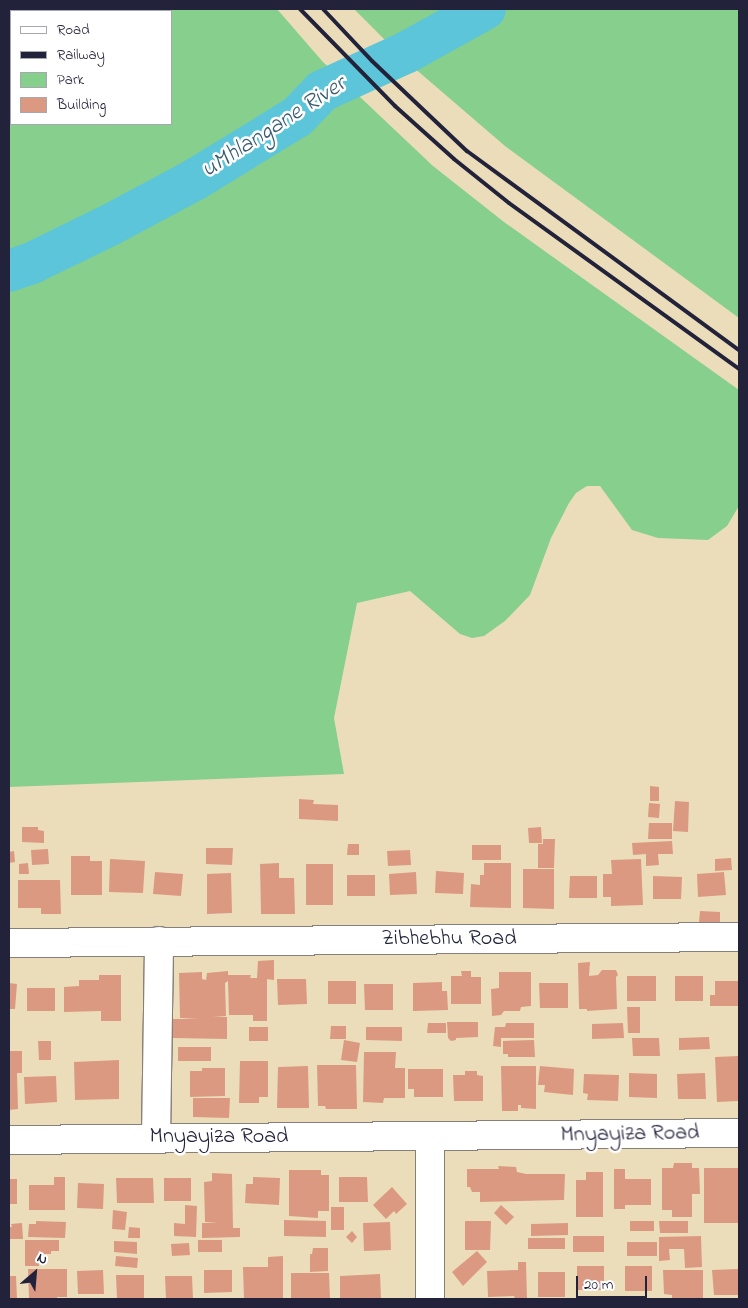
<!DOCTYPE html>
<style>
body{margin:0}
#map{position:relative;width:748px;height:1308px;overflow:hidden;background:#ecddba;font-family:"Indie Flower",sans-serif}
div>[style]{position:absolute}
.green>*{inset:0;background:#87cf8c}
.river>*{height:42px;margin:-21px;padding:0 21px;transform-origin:21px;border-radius:21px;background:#5dc5d9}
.building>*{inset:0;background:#db9982}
.roads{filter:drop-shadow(1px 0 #87807a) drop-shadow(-1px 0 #87807a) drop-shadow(0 1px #87807a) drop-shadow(0 -1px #87807a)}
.street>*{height:28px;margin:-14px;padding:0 14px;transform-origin:14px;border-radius:14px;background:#fff}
.rail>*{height:4px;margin:-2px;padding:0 2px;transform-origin:2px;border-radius:2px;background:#22223b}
span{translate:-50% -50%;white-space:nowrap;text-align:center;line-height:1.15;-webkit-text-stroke:5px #fff;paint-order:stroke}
.street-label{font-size:22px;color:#22223b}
.water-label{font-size:24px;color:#375b72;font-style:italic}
.frame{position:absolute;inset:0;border:10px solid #22223b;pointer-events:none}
.legend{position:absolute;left:10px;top:10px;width:162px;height:115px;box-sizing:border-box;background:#fff;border:1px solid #a7a7b1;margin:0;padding:6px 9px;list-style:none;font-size:15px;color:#22223b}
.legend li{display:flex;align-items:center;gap:10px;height:25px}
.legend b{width:25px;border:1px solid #a7a7b1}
.north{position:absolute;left:10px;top:1248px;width:50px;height:50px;-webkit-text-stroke:4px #fff;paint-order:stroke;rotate:27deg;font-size:14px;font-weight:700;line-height:20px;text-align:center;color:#22223b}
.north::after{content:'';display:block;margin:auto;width:18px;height:22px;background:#22223b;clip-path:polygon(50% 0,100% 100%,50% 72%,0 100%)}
.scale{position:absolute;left:576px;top:1276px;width:71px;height:22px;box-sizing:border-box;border:2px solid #22223b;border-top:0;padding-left:6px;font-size:15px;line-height:18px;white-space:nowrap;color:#22223b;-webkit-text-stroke:4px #fff;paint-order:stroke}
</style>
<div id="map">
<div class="green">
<div style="clip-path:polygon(evenodd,9px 9px,277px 9px,323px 62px,433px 166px,504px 222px,739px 390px,739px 506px,727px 526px,708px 540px,658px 538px,632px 530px,600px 486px,587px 486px,576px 493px,569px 503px,551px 538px,530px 595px,505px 621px,484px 636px,472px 638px,460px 634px,410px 591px,357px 603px,334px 718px,344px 774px,9px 787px,9px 9px,11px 11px,171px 11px,171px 124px,11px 124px,11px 11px)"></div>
<div style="clip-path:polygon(354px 9px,739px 9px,739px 318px,505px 146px,405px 60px)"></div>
</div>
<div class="river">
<div style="left:9px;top:271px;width:24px;rotate:-19deg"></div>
<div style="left:32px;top:263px;width:85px;rotate:-26deg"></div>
<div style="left:108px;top:226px;width:98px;rotate:-28.1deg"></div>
<div style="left:194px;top:180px;width:121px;rotate:-31.5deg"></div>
<div style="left:297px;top:117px;width:36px;rotate:-46deg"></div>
<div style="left:322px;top:91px;width:94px;rotate:-24.6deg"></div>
<div style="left:407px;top:52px;width:89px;rotate:-28.9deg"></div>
</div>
<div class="building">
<div style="clip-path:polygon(650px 786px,659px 787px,659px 801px,650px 801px)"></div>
<div style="clip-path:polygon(299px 799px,314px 800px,313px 804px,338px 805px,338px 821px,299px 819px)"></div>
<div style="clip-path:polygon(675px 801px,689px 802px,688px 832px,673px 831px)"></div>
<div style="clip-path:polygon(649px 803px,660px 804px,659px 818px,648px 817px)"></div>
<div style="clip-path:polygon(649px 823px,672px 823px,672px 839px,648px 839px)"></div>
<div style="clip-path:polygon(22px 827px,38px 827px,38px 830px,44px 831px,44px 843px,22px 842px)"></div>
<div style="clip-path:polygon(541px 827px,542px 843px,529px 843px,528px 828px)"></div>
<div style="clip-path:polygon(543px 839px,555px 839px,554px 868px,538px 868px,538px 844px,543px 844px)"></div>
<div style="clip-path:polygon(672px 841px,673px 854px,658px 854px,659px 865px,646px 866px,646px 854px,633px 855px,632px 843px)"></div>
<div style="clip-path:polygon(348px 844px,359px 844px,359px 855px,347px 855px)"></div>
<div style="clip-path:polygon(472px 845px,501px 845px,501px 860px,472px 860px)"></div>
<div style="clip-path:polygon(206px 848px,233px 848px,232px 865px,206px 864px)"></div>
<div style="clip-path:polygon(48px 849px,49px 864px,32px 865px,31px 850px)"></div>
<div style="clip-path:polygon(410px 850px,411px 865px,388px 866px,387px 851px)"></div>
<div style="clip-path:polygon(14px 851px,15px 862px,9px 863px,9px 852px)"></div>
<div style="clip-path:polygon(71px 856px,90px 856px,90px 861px,102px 861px,102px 895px,71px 895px)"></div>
<div style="clip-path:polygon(731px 858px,732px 870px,715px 871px,715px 859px)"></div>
<div style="clip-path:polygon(110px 859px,145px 861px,143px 893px,109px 892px)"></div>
<div style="clip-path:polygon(641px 859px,643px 905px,611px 906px,611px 897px,603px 897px,603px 874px,612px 874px,611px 860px)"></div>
<div style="clip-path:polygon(28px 863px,29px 874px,19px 874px,19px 864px)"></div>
<div style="clip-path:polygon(279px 863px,279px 878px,294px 878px,295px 914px,261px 914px,260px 864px)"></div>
<div style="clip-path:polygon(484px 863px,511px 863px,511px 908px,470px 907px,471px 884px,480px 885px,480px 875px,484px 875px)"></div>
<div style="clip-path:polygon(306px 864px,333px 864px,333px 905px,306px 905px)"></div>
<div style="clip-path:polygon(523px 869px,554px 869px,554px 909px,523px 908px)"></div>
<div style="clip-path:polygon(436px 871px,464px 873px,463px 894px,435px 893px)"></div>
<div style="clip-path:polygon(155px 872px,183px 874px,181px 896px,153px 894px)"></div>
<div style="clip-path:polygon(416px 872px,417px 894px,390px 895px,389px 874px)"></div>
<div style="clip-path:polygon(724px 872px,726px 895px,698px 897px,697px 874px)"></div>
<div style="clip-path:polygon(231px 873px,232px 913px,207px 914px,207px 874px)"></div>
<div style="clip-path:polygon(347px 875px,375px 875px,375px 896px,347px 896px)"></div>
<div style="clip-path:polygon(570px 876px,597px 876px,597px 898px,569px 898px)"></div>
<div style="clip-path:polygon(653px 876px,682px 877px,681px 899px,653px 899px)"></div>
<div style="clip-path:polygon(18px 880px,60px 880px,61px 914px,41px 914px,41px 908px,18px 908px)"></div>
<div style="clip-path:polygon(700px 911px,720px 912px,720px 923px,699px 922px)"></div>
<div style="clip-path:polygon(274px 960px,274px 980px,257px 978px,258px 961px)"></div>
<div style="clip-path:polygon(590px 962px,589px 976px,598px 975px,602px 970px,616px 970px,618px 975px,616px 977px,617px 1009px,587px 1011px,587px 1009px,579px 1009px,578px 963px)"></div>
<div style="clip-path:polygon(228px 971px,228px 975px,251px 975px,250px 978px,267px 978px,267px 1021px,253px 1021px,253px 1015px,229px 1015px,228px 981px,225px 983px,226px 1016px,213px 1016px,227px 1017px,227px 1039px,173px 1038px,173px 1019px,198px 1019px,180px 1018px,179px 973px,202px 972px,202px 979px,206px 980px,207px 973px)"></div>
<div style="clip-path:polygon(461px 971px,471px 971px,471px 977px,481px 977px,481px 1004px,451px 1004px,451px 976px,462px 976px)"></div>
<div style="clip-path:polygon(499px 972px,531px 972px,531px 1006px,521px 1007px,520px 1011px,504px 1011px,501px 1015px,492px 1016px,491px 989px,499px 988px)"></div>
<div style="clip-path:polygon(99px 975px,121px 975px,121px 1021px,101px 1021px,101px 1011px,64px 1012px,64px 987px,79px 986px,79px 980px,99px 980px)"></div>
<div style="clip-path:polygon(627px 976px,656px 976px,656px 1001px,627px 1001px)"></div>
<div style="clip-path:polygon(675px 976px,703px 976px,703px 1001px,675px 1001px)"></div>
<div style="clip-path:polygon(277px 979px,306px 979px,307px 1004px,278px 1005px)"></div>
<div style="clip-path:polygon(328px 981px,356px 981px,356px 1004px,328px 1004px)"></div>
<div style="clip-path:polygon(715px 981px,739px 981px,739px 1006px,710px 1006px,710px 995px,715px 995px)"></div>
<div style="clip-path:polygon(442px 982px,442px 991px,447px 991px,448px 1010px,413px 1011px,413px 983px)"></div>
<div style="clip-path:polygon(9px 983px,17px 984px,15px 1009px,9px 1009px)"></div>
<div style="clip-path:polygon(539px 983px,568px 983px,568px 1008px,540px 1008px)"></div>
<div style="clip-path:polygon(364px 984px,393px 984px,393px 1010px,365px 1010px)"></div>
<div style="clip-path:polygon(27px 988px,55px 988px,55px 1011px,27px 1011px)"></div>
<div style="clip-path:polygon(627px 1007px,640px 1007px,640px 1033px,628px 1033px)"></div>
<div style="clip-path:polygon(447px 1022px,478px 1022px,478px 1037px,456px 1038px,456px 1040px,451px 1041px,448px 1038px)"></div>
<div style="clip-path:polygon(428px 1023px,446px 1023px,446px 1033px,427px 1033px)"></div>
<div style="clip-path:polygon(506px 1023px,534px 1023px,534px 1038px,501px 1038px,501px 1047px,493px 1046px,495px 1027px,505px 1027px)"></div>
<div style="clip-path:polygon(623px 1023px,624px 1038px,592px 1039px,592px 1024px)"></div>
<div style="clip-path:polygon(331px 1026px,346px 1026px,346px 1039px,330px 1039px)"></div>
<div style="clip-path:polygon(249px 1027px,268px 1027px,268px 1041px,249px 1041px)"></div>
<div style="clip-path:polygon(366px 1027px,402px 1027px,402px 1041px,366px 1040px)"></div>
<div style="clip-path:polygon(709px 1037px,710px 1049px,679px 1050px,679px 1038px)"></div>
<div style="clip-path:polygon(632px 1038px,659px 1038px,660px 1056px,633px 1056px)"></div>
<div style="clip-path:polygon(344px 1040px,360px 1043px,357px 1062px,341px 1060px)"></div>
<div style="clip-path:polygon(534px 1040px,535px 1057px,508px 1057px,508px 1054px,503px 1054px,503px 1041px)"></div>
<div style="clip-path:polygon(38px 1041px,51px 1041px,51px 1060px,39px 1060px)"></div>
<div style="clip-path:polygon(178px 1047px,211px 1047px,211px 1061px,178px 1061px)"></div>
<div style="clip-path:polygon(9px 1051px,22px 1051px,22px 1073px,17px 1073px,18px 1109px,9px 1110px)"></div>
<div style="clip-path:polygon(364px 1052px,396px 1052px,395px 1068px,405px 1068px,405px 1098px,384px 1098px,383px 1103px,363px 1102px)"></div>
<div style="clip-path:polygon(739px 1056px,739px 1101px,717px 1102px,715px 1057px)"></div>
<div style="clip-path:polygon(119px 1060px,119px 1099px,75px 1100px,74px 1062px)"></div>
<div style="clip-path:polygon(240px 1061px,268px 1061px,268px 1097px,259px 1097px,259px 1103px,239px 1103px)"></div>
<div style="clip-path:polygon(317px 1065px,356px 1065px,357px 1109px,326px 1109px,325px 1106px,318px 1106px)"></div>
<div style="clip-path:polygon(308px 1066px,309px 1108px,277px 1108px,278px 1067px)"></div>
<div style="clip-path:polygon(501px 1066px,536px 1066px,536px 1109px,521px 1108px,521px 1105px,518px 1105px,518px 1111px,502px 1111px)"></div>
<div style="clip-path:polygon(540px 1066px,574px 1069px,573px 1095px,544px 1092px,545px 1085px,538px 1085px)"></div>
<div style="clip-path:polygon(202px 1068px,225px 1068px,225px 1096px,190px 1097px,190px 1071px,202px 1071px)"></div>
<div style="clip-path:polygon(408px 1069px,443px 1069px,443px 1097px,414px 1097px,414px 1089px,408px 1089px)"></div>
<div style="clip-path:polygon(465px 1071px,477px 1071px,477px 1075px,483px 1076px,483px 1101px,454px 1101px,453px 1075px,465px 1075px)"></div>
<div style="clip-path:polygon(629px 1073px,657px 1074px,657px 1098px,629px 1097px)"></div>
<div style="clip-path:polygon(705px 1073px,706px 1099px,678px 1099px,677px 1074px)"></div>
<div style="clip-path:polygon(584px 1074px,619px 1075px,618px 1101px,587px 1100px,588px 1094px,583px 1093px)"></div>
<div style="clip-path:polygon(56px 1076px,57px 1102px,25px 1104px,24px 1077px)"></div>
<div style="clip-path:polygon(193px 1098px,230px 1098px,229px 1118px,193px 1117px)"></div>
<div style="clip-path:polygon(674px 1163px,692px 1163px,692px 1168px,699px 1168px,700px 1194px,692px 1194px,692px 1217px,672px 1217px,672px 1210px,662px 1210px,662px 1168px,673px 1168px)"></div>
<div style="clip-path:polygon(498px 1166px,516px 1167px,517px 1172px,526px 1174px,565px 1174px,564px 1200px,480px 1202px,480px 1192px,472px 1192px,470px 1187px,467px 1187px,467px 1169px,499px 1169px)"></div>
<div style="clip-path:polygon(704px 1168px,739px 1168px,739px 1223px,704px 1223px)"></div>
<div style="clip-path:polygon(614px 1169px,625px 1169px,625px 1179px,651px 1179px,651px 1205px,625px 1205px,625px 1209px,614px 1209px)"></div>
<div style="clip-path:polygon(289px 1170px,321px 1170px,321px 1175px,329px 1175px,329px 1211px,318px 1211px,318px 1218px,289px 1216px)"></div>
<div style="clip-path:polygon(586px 1172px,603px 1172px,603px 1217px,576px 1217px,576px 1180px,586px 1180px)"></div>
<div style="clip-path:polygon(212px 1173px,232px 1174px,233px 1228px,240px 1228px,240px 1237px,202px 1238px,202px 1223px,218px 1223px,205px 1222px,204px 1182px,212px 1181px)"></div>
<div style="clip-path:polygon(54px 1177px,65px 1177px,65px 1210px,29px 1210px,29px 1185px,54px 1185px)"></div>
<div style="clip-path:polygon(253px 1177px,280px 1178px,279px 1205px,245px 1203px,246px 1184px,253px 1184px)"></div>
<div style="clip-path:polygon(339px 1177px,367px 1177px,368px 1202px,339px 1202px)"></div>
<div style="clip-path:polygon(116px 1178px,153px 1178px,154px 1203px,117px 1203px)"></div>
<div style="clip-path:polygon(164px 1178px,191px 1178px,191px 1201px,164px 1201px)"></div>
<div style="clip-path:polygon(9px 1179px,17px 1179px,17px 1204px,9px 1204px)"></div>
<div style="clip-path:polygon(78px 1183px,104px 1184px,103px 1209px,77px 1208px)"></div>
<div style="clip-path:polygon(392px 1187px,407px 1204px,396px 1214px,394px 1211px,386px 1219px,373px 1205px)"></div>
<div style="clip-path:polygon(185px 1205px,197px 1206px,196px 1237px,174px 1236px,174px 1223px,185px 1224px)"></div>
<div style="clip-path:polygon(501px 1205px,514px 1217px,506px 1225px,494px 1213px)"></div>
<div style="clip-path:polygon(331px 1207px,344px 1207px,344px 1230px,331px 1230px)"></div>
<div style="clip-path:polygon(113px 1210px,127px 1212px,125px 1230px,112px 1229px)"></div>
<div style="clip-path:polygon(284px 1220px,326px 1221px,326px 1237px,284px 1236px)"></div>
<div style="clip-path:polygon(36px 1221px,66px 1222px,65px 1238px,28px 1237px,29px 1224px,36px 1224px)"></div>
<div style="clip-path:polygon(465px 1221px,491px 1221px,490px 1250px,465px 1250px)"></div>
<div style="clip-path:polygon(630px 1221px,654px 1221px,654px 1231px,630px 1231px)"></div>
<div style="clip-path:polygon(659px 1221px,688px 1221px,688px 1233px,660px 1233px)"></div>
<div style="clip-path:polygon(390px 1222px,391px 1250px,364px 1251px,363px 1223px)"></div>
<div style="clip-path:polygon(22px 1223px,23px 1239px,9px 1239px,9px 1227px,12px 1227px,11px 1224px)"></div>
<div style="clip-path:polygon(568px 1223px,568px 1235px,531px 1236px,531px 1224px)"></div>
<div style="clip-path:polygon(129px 1227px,140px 1228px,140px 1238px,128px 1238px)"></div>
<div style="clip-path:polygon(352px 1231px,357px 1237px,352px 1243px,346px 1237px)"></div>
<div style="clip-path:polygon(573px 1236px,604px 1236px,604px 1252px,573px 1252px)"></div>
<div style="clip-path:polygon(701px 1236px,702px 1267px,685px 1268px,684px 1249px,669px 1249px,670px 1260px,659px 1261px,659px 1237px)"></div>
<div style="clip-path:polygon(528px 1238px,565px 1238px,565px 1249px,528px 1249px)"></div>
<div style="clip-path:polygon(25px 1240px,59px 1240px,59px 1251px,51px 1251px,51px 1254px,39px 1254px,39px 1266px,25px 1266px)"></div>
<div style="clip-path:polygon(198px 1240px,222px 1240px,222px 1252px,198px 1252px)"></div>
<div style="clip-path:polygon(114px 1241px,137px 1242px,137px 1254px,114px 1252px)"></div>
<div style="clip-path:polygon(627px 1242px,657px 1242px,657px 1256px,627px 1256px)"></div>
<div style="clip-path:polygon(189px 1243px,190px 1255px,172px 1256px,171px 1244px)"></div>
<div style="clip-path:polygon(313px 1248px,328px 1248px,328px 1271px,310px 1272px,310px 1254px,312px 1254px)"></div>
<div style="clip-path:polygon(477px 1251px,487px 1262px,463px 1286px,452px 1272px)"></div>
<div style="clip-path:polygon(116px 1256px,138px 1258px,137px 1268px,115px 1266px)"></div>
<div style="clip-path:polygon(283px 1256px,283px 1299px,244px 1299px,243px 1267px,268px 1267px,268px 1257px)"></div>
<div style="clip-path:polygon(518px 1262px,526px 1262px,527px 1299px,515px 1299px,514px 1296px,488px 1297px,487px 1271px,518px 1270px)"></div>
<div style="clip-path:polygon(577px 1266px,604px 1266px,604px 1290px,577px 1290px)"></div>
<div style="clip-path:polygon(625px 1266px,652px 1266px,652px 1291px,625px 1291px)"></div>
<div style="clip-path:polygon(28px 1269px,67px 1269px,67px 1297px,57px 1297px,57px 1299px,29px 1299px)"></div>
<div style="clip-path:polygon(738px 1269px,739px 1295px,714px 1295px,712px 1270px)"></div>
<div style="clip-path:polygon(103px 1270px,104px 1294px,78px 1294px,77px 1271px)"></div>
<div style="clip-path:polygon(204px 1270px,232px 1270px,232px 1292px,204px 1293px)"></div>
<div style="clip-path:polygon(663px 1270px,703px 1270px,703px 1299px,672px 1299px,672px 1295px,664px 1294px)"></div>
<div style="clip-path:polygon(538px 1272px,565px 1272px,565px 1297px,538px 1297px)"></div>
<div style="clip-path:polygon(291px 1273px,329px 1273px,330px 1299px,291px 1299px)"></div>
<div style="clip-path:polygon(380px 1274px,381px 1299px,340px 1299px,340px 1276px)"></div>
<div style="clip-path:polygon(116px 1275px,144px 1275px,144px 1299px,117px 1299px)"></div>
<div style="clip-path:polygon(9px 1276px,16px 1276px,17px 1299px,9px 1299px)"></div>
<div style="clip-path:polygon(165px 1276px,192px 1276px,193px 1299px,166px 1299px)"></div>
</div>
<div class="roads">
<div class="street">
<div style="left:9px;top:943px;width:730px;rotate:-0.47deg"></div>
<div style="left:156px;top:1138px;width:197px;rotate:-89.1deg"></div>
<div style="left:9px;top:1140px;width:730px;rotate:-0.55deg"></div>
<div style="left:430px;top:1299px;width:161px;rotate:-90deg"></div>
</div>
</div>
<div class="rail">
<div style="left:300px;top:9px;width:136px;rotate:45.6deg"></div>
<div style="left:395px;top:106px;width:79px;rotate:41.9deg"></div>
<div style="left:454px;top:159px;width:70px;rotate:38.7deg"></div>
<div style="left:509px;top:203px;width:284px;rotate:35.8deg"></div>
<div style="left:323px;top:9px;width:71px;rotate:46.7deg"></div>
<div style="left:372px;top:61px;width:131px;rotate:43.5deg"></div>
<div style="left:467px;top:151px;width:337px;rotate:36.2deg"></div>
</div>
<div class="street-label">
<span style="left:449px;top:940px">Zibhebhu Road</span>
<span style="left:630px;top:1135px;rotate:-1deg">Mnyayiza Road</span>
<span style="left:219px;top:1138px">Mnyayiza Road</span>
</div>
<div class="water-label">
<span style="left:274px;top:128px;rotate:-33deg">uMhlangane River</span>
</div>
<div class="frame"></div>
<ul class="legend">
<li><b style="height:6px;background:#fff"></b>Road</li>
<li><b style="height:6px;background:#22223b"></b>Railway</li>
<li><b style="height:14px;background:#87cf8c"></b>Park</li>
<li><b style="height:14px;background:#db9982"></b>Building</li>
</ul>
<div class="north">N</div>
<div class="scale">20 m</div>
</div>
